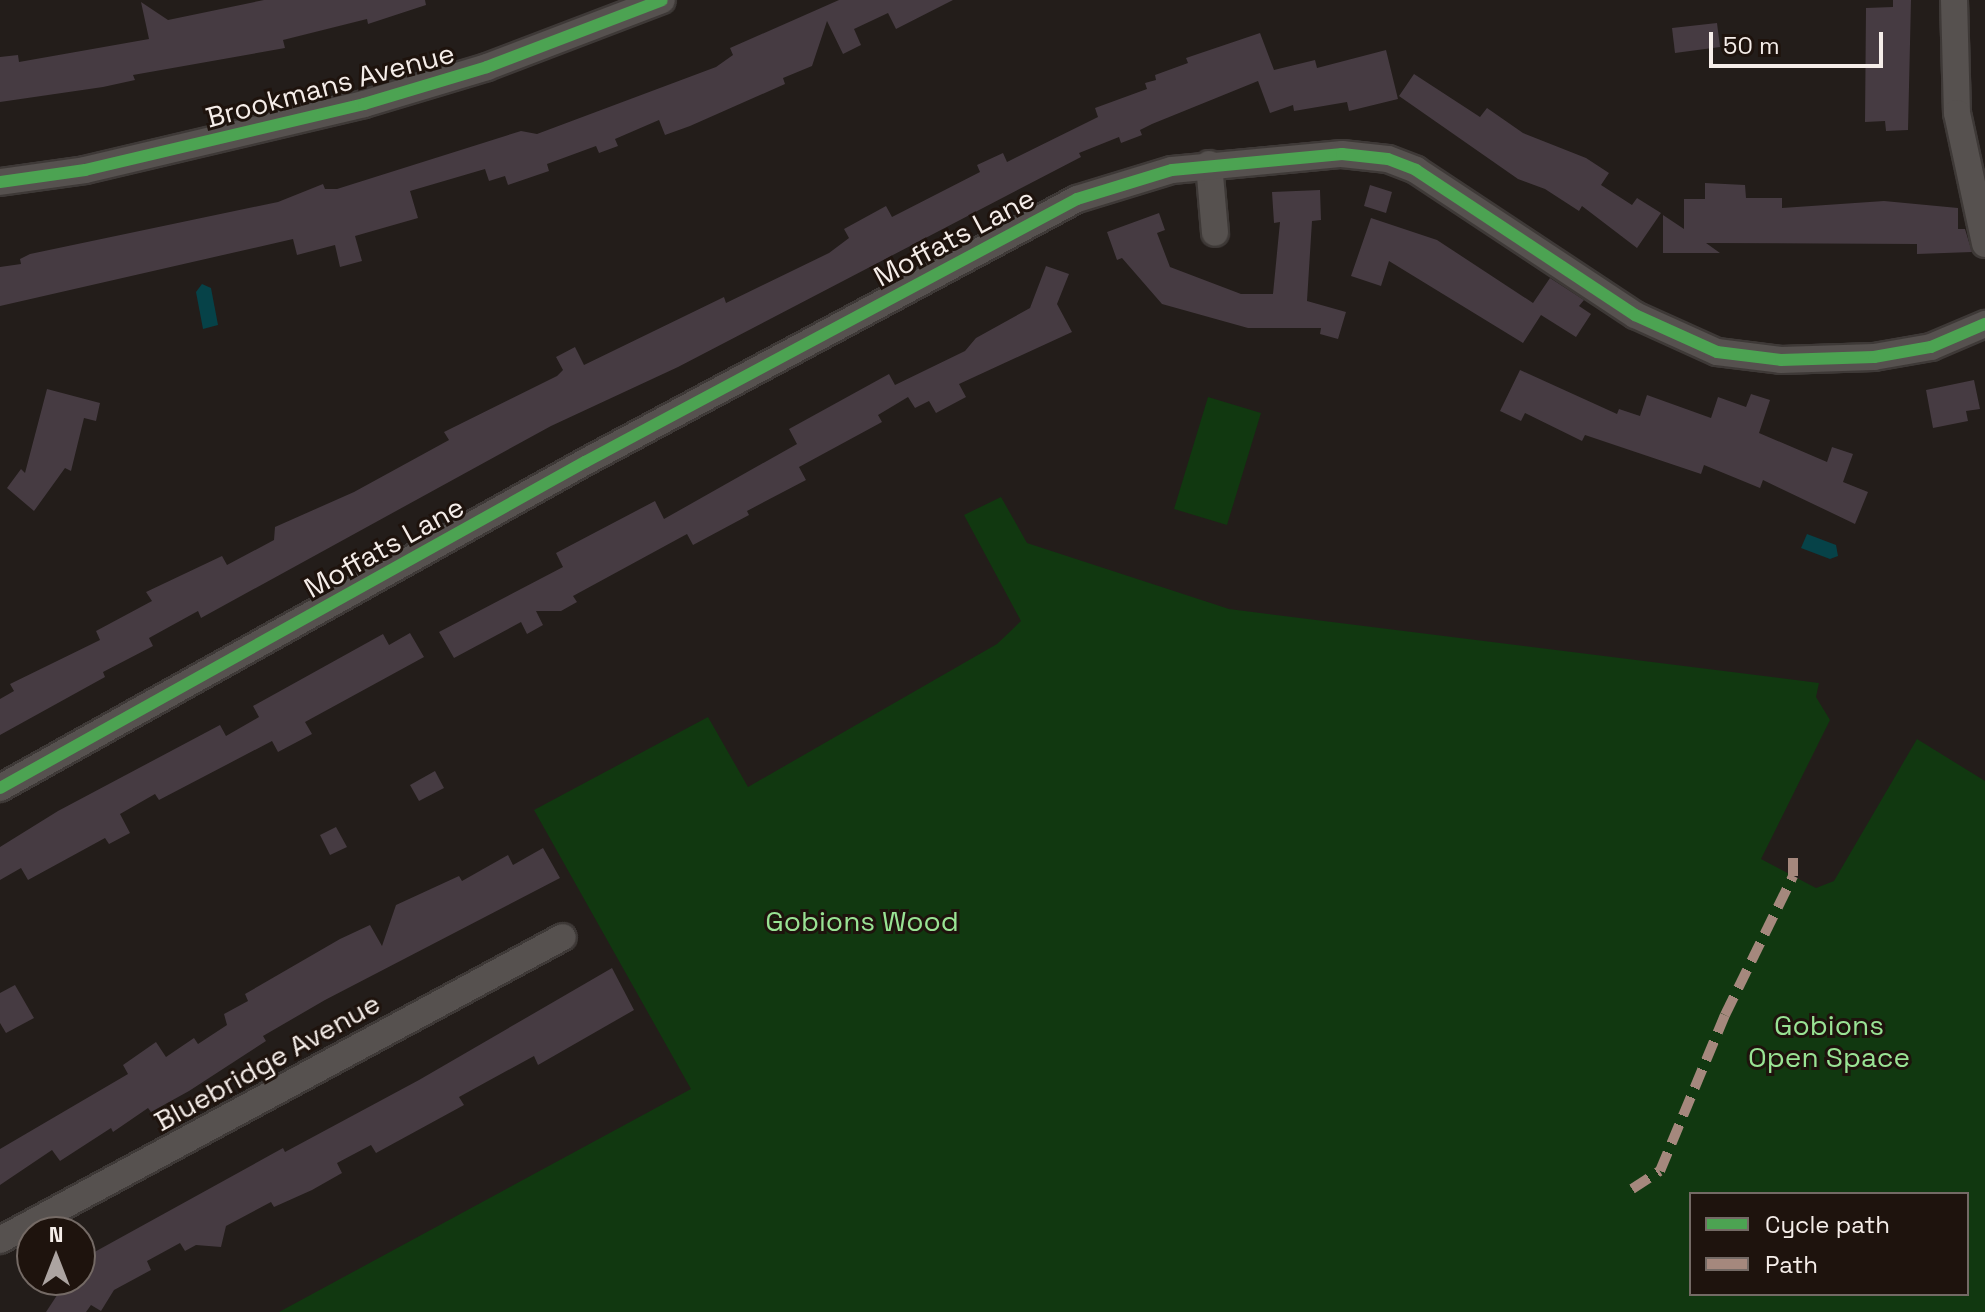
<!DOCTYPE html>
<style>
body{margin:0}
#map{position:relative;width:1985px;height:1312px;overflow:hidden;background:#231d1a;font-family:"Space Grotesk",sans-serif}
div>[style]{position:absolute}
.green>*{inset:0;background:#113810}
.water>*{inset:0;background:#064248}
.building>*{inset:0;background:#463b42}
.roads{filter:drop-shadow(2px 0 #3e3937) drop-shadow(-2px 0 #3e3937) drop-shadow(0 2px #3e3937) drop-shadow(0 -2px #3e3937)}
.minor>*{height:26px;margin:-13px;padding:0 13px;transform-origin:13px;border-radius:13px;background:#56514f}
.quiet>*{height:10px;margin-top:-5px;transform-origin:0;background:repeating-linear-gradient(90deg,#a5887d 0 20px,transparent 0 30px)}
.cycleway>*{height:12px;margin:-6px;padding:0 6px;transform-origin:6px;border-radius:6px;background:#4ca352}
span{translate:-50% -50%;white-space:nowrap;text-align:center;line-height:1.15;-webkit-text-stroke:6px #1e130d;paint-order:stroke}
.street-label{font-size:28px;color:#f5ede9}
.park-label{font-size:28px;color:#99e394}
.legend{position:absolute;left:1689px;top:1192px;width:280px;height:104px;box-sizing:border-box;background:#1e130d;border:2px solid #746a65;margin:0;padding:10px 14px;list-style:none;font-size:24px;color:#f5ede9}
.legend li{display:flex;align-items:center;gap:16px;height:40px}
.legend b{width:40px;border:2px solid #746a65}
.north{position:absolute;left:16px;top:1216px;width:80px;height:80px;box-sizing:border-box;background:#1e130d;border:2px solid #746a65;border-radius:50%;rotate:0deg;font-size:22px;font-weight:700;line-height:32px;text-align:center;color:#f5ede9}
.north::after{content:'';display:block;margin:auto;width:28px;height:36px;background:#aca4a1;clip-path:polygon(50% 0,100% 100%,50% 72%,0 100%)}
.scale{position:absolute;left:1709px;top:32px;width:174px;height:36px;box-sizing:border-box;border:4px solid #f5ede9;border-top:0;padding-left:10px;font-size:24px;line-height:28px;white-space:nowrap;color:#f5ede9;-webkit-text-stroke:6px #1e130d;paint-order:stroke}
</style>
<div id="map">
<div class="green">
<div style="clip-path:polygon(1208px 397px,1261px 413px,1227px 525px,1174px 509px)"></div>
<div style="clip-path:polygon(evenodd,1001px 497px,1027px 543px,1229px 609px,1819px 683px,1816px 697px,1830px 720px,1761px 859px,1816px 888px,1834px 881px,1917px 739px,1985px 781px,1985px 1312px,279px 1312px,691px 1089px,534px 810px,708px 717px,748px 787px,997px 644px,1021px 621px,964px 515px,1001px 497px,1691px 1194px,1967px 1194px,1967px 1294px,1691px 1294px,1691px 1194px)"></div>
</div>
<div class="water">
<div style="clip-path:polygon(202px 284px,211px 288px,218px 325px,203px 329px,196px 292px)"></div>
<div style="clip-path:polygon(1807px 534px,1836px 545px,1838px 556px,1830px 559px,1801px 548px)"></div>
</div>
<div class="building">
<div style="clip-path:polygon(264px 0,425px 0,426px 5px,368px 24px,367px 19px,283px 40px,285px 48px,133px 75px,135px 80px,103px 87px,0 102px,0 57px,18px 55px,19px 62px,149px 39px,141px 2px,168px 20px)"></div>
<div style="clip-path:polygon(839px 0,953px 0,896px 29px,888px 13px,854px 29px,861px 45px,843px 54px,827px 21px,812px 66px,783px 78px,785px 84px,690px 126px,665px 135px,659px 120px,615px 139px,618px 146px,599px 153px,596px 146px,547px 164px,549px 171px,508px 185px,505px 176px,489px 181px,485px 169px,410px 191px,418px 218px,355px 236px,362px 261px,340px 267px,335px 245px,297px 255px,293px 239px,0 306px,0 267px,21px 264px,20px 259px,30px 254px,278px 202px,323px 184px,325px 189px,337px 189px,521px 131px,537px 134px,716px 67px,733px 55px,730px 48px)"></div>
<div style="clip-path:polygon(1893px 0,1911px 0,1908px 130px,1886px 131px,1885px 121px,1865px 122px,1866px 8px,1893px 7px)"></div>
<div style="clip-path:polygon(1717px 23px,1720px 47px,1675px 53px,1672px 28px)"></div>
<div style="clip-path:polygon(1260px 33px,1274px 70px,1315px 60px,1317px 68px,1386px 50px,1398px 99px,1349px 111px,1347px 102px,1294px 111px,1293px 105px,1270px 113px,1258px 81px,1152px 124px,1140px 130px,1142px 135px,1121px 143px,1119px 137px,1079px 153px,1081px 157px,678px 367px,551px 426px,201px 618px,198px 611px,149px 638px,153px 646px,103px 672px,105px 677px,0 735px,0 699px,14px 691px,10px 684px,100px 640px,96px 631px,152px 601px,146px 592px,222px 556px,227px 565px,274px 540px,275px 527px,354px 492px,449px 440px,444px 432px,557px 376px,563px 370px,556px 357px,575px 347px,584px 365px,724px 297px,726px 303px,829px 253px,849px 238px,844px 229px,886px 206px,892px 217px,980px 172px,977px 165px,1003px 153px,1007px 162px,1098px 117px,1095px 108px,1147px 89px,1145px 83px,1156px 80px,1155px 75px,1188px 63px,1186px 58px)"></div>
<div style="clip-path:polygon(1414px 74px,1480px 117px,1487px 108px,1523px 133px,1586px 158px,1609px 173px,1601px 185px,1632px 205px,1637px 198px,1661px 213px,1637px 248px,1582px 206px,1579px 211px,1545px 189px,1518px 179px,1399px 96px)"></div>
<div style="clip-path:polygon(1705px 183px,1745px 185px,1746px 198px,1782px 198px,1782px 208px,1884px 201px,1958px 208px,1958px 229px,1965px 229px,1972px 252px,1917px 254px,1917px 244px,1706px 243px,1720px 253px,1663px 253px,1663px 215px,1684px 229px,1684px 199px,1705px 199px)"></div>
<div style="clip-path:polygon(1370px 185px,1392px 192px,1386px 213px,1364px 206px)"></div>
<div style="clip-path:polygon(1320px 190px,1321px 220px,1312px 221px,1307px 301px,1346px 312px,1338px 339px,1320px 334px,1321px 328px,1248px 328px,1162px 304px,1122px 258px,1117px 260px,1107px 232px,1159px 213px,1165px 230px,1157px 233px,1170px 267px,1241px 294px,1273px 294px,1280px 222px,1274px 223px,1272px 192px)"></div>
<div style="clip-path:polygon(1371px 218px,1437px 240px,1533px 303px,1550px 278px,1584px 300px,1579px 306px,1591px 314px,1576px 337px,1541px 315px,1523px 343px,1389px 261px,1381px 286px,1351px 276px)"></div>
<div style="clip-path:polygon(1046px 266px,1069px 274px,1057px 304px,1072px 332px,959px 384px,966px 397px,936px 413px,929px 401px,915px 408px,908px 397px,878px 415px,882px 422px,799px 467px,806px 480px,747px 511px,749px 515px,693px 545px,687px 534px,573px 596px,577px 602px,561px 611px,536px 611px,543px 625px,527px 634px,521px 622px,454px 658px,439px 632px,563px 567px,556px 553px,655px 501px,664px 519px,797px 444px,789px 429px,889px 374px,895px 385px,965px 351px,976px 338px,1030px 308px)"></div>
<div style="clip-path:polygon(1520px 370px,1617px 414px,1619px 409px,1640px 416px,1647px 395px,1711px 418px,1718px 397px,1746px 407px,1751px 394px,1770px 400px,1759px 433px,1827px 462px,1832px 447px,1853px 454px,1843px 482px,1868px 492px,1855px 524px,1763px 480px,1760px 488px,1704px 465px,1701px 474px,1585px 435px,1582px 441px,1525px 413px,1521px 421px,1500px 411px)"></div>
<div style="clip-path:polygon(1974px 380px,1980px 409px,1966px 411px,1968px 421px,1933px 428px,1926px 390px)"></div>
<div style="clip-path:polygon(47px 389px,100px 403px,96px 421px,84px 418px,71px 471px,65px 468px,34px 511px,7px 488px,21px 469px,25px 473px)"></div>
<div style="clip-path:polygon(410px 633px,424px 657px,305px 722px,312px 734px,278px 752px,272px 741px,159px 800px,155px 794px,120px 814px,130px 833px,109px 844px,105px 838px,28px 880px,21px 868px,0 880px,0 847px,58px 811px,220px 725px,226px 736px,259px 717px,253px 706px,383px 634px,389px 645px)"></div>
<div style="clip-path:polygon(435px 771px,444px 788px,419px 801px,410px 785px)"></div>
<div style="clip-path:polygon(336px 827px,347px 847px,330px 855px,320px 835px)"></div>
<div style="clip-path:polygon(543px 848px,560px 878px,325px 1000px,263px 1036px,266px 1041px,189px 1091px,151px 1112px,148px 1108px,113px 1132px,111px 1128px,60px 1161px,52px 1150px,0 1185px,0 1149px,128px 1074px,123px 1065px,156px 1042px,166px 1057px,194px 1038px,198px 1044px,227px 1025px,224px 1014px,248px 1001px,245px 994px,340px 939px,370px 925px,382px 946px,396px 905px,459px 876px,462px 881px,508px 855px,513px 865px)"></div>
<div style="clip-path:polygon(612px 968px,634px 1010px,538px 1065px,534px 1056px,459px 1097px,464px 1105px,376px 1153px,371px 1145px,337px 1163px,342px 1173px,312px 1190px,274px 1207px,271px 1202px,226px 1226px,221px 1247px,196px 1245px,185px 1251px,180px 1243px,147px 1261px,151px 1270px,114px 1290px,101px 1311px,91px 1305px,86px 1312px,46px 1312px,67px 1280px,80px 1280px,80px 1260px,283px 1148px,285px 1152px,419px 1080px)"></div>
<div style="clip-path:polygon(15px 985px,34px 1018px,6px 1033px,0 1023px,0 993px)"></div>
</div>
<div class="roads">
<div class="minor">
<div style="left:1954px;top:0;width:113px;rotate:88.5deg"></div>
<div style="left:1957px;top:113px;width:134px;rotate:77.9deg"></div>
<div style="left:1209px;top:164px;width:69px;rotate:85deg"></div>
<div style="left:0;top:182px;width:86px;rotate:-8deg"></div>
<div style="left:85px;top:170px;width:287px;rotate:-13.3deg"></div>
<div style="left:364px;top:104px;width:128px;rotate:-16.7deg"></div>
<div style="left:487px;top:67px;width:187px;rotate:-20.9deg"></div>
<div style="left:0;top:788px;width:670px;rotate:-29.13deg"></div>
<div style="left:585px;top:462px;width:558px;rotate:-28.13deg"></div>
<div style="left:1077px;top:199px;width:99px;rotate:-17deg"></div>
<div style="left:1172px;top:170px;width:171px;rotate:-5.4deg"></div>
<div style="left:1342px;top:154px;width:46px;rotate:6.2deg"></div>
<div style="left:1388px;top:159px;width:30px;rotate:21deg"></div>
<div style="left:1416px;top:170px;width:263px;rotate:33.5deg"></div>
<div style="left:1635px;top:315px;width:90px;rotate:24.3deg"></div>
<div style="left:1717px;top:352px;width:64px;rotate:7.1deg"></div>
<div style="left:1781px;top:360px;width:93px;rotate:-1.8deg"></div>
<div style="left:1874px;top:357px;width:58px;rotate:-10deg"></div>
<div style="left:1931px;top:347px;width:59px;rotate:-23.1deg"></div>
<div style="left:0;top:1240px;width:639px;rotate:-28.29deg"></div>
</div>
</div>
<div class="quiet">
<div style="left:1632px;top:1189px;width:33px;rotate:-33deg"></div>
<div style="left:1660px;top:1171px;width:169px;rotate:-67.4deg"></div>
<div style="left:1725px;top:1015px;width:155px;rotate:-63.9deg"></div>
<div style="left:1793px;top:876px;width:18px;rotate:-90deg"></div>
</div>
<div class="cycleway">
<div style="left:0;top:182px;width:86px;rotate:-8deg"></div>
<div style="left:85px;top:170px;width:287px;rotate:-13.3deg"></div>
<div style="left:364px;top:104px;width:128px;rotate:-16.7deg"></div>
<div style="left:487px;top:67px;width:187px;rotate:-20.9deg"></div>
<div style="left:0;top:788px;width:670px;rotate:-29.13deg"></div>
<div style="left:585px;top:462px;width:558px;rotate:-28.13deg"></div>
<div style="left:1077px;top:199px;width:99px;rotate:-17deg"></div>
<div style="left:1172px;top:170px;width:171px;rotate:-5.4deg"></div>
<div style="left:1342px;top:154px;width:46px;rotate:6.2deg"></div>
<div style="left:1388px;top:159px;width:30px;rotate:21deg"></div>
<div style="left:1416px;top:170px;width:263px;rotate:33.5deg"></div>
<div style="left:1635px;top:315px;width:90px;rotate:24.3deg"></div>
<div style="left:1717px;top:352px;width:64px;rotate:7.1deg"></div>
<div style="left:1781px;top:360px;width:93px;rotate:-1.8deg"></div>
<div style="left:1874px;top:357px;width:58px;rotate:-10deg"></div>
<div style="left:1931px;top:347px;width:59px;rotate:-23.1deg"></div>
</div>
<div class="street-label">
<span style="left:330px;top:85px;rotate:-15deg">Brookmans Avenue</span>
<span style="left:954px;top:237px;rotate:-28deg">Moffats Lane</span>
<span style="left:384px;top:547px;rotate:-29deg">Moffats Lane</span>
<span style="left:267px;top:1062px;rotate:-29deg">Bluebridge Avenue</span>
</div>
<div class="park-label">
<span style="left:862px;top:921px">Gobions Wood</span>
<span style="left:1829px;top:1041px">Gobions<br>Open Space</span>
</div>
<ul class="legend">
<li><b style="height:10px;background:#4ca352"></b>Cycle path</li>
<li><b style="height:10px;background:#a5887d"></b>Path</li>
</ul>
<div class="north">N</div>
<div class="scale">50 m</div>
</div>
